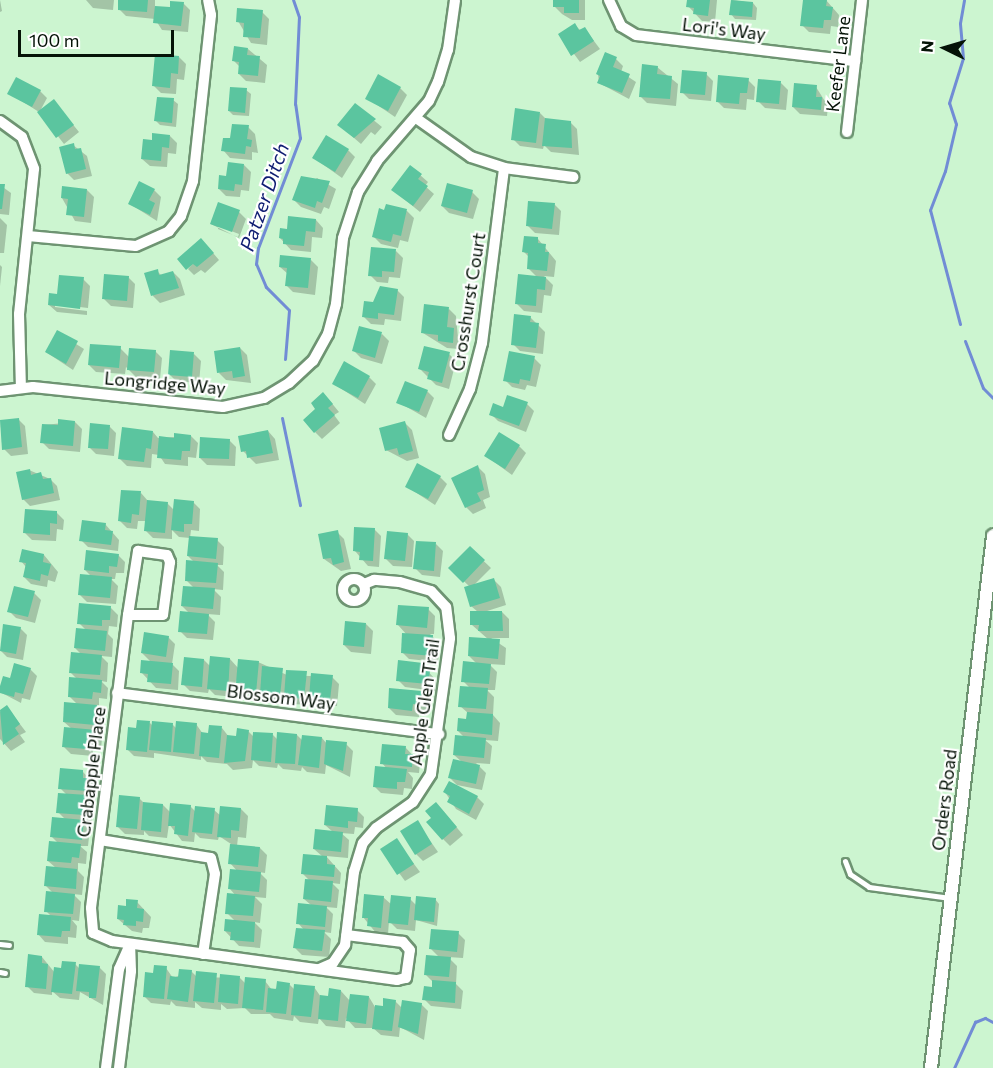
<!DOCTYPE html>
<style>
body{margin:0}
#map{position:relative;width:993px;height:1068px;overflow:hidden;background:#ccf5d0;font-family:Commissioner,sans-serif}
div>[style]{position:absolute}
.shadow>*{inset:0;background:#0003}
.stream>*{height:3px;margin:-1.5px;padding:0 1.5px;transform-origin:1.5px;border-radius:1.5px;background:#718cd5}
.building>*{inset:0;background:#5bc59f}
.roads{filter:drop-shadow(2px 0 #6e9472) drop-shadow(-2px 0 #6e9472) drop-shadow(0 2px #6e9472) drop-shadow(0 -2px #6e9472)}
.service>*{height:5px;margin:-2.5px;padding:0 2.5px;transform-origin:2.5px;border-radius:2.5px;background:#fff}
.minor>*{height:10px;margin:-5px;padding:0 5px;transform-origin:5px;border-radius:5px;background:#fff}
.minor>.ring{margin:-5px;padding:0;box-sizing:content-box;background:none;border:10px solid #fff;border-radius:50%}
.tertiary>*{height:12px;margin:-6px;padding:0 6px;transform-origin:6px;border-radius:6px;background:#fff}
span{translate:-50% -50%;white-space:nowrap;text-align:center;line-height:1.15;-webkit-text-stroke:4.5px #fff;paint-order:stroke}
.street-label{font-size:18px;color:#051307}
.water-label{font-size:20px;color:#0f1d72;font-style:italic}
.north{position:absolute;left:915px;top:18px;width:60px;height:60px;-webkit-text-stroke:4px #fff;paint-order:stroke;rotate:275deg;font-size:16px;font-weight:700;line-height:24px;text-align:center;color:#051307}
.north::after{content:'';display:block;margin:auto;width:21px;height:27px;background:#051307;clip-path:polygon(50% 0,100% 100%,50% 72%,0 100%)}
.scale{position:absolute;left:18px;top:30px;width:156px;height:27px;box-sizing:border-box;border:3px solid #051307;border-top:0;padding-left:8px;font-size:18px;line-height:21px;white-space:nowrap;color:#051307;-webkit-text-stroke:4px #fff;paint-order:stroke}
</style>
<div id="map">
<div class="shadow">
<div style="clip-path:polygon(0 0,2px 11px,0 12px)"></div>
<div style="clip-path:polygon(86px 0,114px 0,113px 10px,93px 8px)"></div>
<div style="clip-path:polygon(120px 0,155px 0,155px 8px,171px 9px,183px 3px,190px 10px,188px 32px,162px 30px,155px 19px,126px 16px,119px 9px)"></div>
<div style="clip-path:polygon(555px 0,585px 0,585px 20px,572px 20px,562px 14px,555px 7px)"></div>
<div style="clip-path:polygon(688px 0,717px 0,715px 22px,702px 21px,688px 6px)"></div>
<div style="clip-path:polygon(732px 0,753px 3px,757px 8px,756px 20px,735px 19px,731px 14px)"></div>
<div style="clip-path:polygon(804px 0,826px 0,839px 15px,838px 27px,831px 26px,830px 34px,809px 32px,802px 25px)"></div>
<div style="clip-path:polygon(262px 12px,269px 19px,267px 45px,251px 43px,238px 21px)"></div>
<div style="clip-path:polygon(575px 25px,581px 31px,585px 29px,600px 49px,580px 62px,560px 35px)"></div>
<div style="clip-path:polygon(248px 49px,267px 65px,265px 83px,246px 81px,239px 74px,240px 67px,234px 61px)"></div>
<div style="clip-path:polygon(179px 57px,186px 64px,184px 80px,177px 79px,176px 94px,161px 93px,154px 86px)"></div>
<div style="clip-path:polygon(616px 59px,623px 66px,621px 72px,636px 82px,629px 99px,599px 83px,598px 74px)"></div>
<div style="clip-path:polygon(657px 67px,678px 84px,676px 106px,647px 103px,640px 96px)"></div>
<div style="clip-path:polygon(706px 74px,713px 81px,711px 101px,689px 99px,682px 92px)"></div>
<div style="clip-path:polygon(748px 80px,755px 87px,754px 100px,747px 99px,746px 110px,724px 108px,717px 101px)"></div>
<div style="clip-path:polygon(781px 83px,788px 90px,786px 110px,765px 108px,758px 101px)"></div>
<div style="clip-path:polygon(816px 87px,828px 106px,827px 116px,800px 114px,793px 107px)"></div>
<div style="clip-path:polygon(400px 88px,407px 95px,395px 117px,367px 98px)"></div>
<div style="clip-path:polygon(246px 90px,251px 94px,249px 116px,233px 115px,229px 111px)"></div>
<div style="clip-path:polygon(40px 91px,47px 98px,40px 111px,54px 101px,79px 132px,64px 144px,39px 112px,9px 93px)"></div>
<div style="clip-path:polygon(173px 100px,178px 104px,176px 127px,160px 125px,156px 121px)"></div>
<div style="clip-path:polygon(355px 105px,382px 127px,375px 135px,371px 132px,361px 144px,339px 125px)"></div>
<div style="clip-path:polygon(540px 113px,547px 120px,570px 122px,577px 129px,579px 155px,551px 152px,544px 145px,543px 149px,520px 146px,513px 139px)"></div>
<div style="clip-path:polygon(248px 127px,255px 134px,258px 153px,252px 152px,252px 160px,230px 158px,223px 150px)"></div>
<div style="clip-path:polygon(170px 136px,177px 143px,176px 154px,168px 153px,167px 167px,150px 166px,142px 159px)"></div>
<div style="clip-path:polygon(73px 145px,87px 156px,92px 176px,74px 180px,67px 173px)"></div>
<div style="clip-path:polygon(348px 150px,355px 157px,342px 178px,314px 158px)"></div>
<div style="clip-path:polygon(244px 165px,251px 172px,249px 191px,241px 190px,240px 197px,226px 196px,219px 189px)"></div>
<div style="clip-path:polygon(411px 167px,428px 182px,425px 186px,434px 194px,420px 212px,393px 190px)"></div>
<div style="clip-path:polygon(317px 178px,336px 189px,329px 209px,324px 207px,321px 214px,301px 207px,294px 200px)"></div>
<div style="clip-path:polygon(0 185px,11px 193px,9px 215px,0 214px)"></div>
<div style="clip-path:polygon(87px 190px,94px 197px,91px 223px,75px 221px,62px 198px)"></div>
<div style="clip-path:polygon(154px 190px,161px 197px,157px 221px,130px 204px)"></div>
<div style="clip-path:polygon(472px 192px,479px 199px,473px 219px,449px 213px,442px 206px)"></div>
<div style="clip-path:polygon(554px 204px,561px 211px,559px 235px,535px 233px,528px 226px)"></div>
<div style="clip-path:polygon(387px 206px,407px 211px,414px 218px,408px 242px,400px 240px,398px 248px,381px 244px,374px 237px)"></div>
<div style="clip-path:polygon(evenodd,239px 212px,246px 219px,239px 238px,211px 224px,239px 212px,218px 226px,239px 234px,238px 237px,218px 229px,218px 226px)"></div>
<div style="clip-path:polygon(0 218px,7px 225px,4px 253px,0 253px)"></div>
<div style="clip-path:polygon(316px 220px,323px 228px,322px 238px,312px 237px,311px 252px,291px 250px,280px 238px,288px 230px)"></div>
<div style="clip-path:polygon(538px 239px,556px 261px,554px 277px,544px 276px,553px 285px,551px 296px,544px 295px,542px 313px,524px 311px,517px 304px,537px 277px,528px 268px,529px 257px,524px 252px)"></div>
<div style="clip-path:polygon(208px 247px,219px 260px,205px 273px,201px 270px,194px 275px,188px 269px)"></div>
<div style="clip-path:polygon(396px 251px,403px 258px,400px 278px,389px 277px,388px 283px,377px 282px,370px 275px)"></div>
<div style="clip-path:polygon(311px 260px,318px 267px,315px 295px,293px 292px,286px 285px,288px 274px,280px 267px)"></div>
<div style="clip-path:polygon(0 265px,2px 267px,0 286px)"></div>
<div style="clip-path:polygon(157px 271px,162px 276px,173px 272px,180px 279px,185px 295px,160px 303px,153px 296px,146px 274px)"></div>
<div style="clip-path:polygon(128px 277px,135px 284px,133px 308px,111px 306px,104px 299px)"></div>
<div style="clip-path:polygon(83px 279px,90px 286px,88px 308px,55px 304px,55px 307px,87px 311px,87px 315px,57px 312px,49px 305px)"></div>
<div style="clip-path:polygon(397px 290px,404px 297px,401px 321px,385px 319px,384px 325px,371px 324px,364px 317px,374px 304px)"></div>
<div style="clip-path:polygon(449px 309px,456px 316px,459px 349px,447px 348px,423px 333px)"></div>
<div style="clip-path:polygon(530px 317px,545px 332px,543px 354px,520px 351px,513px 344px)"></div>
<div style="clip-path:polygon(57px 332px,84px 349px,73px 370px,46px 352px)"></div>
<div style="clip-path:polygon(382px 334px,389px 341px,382px 364px,361px 358px,354px 351px)"></div>
<div style="clip-path:polygon(120px 348px,130px 358px,155px 351px,162px 358px,160px 379px,136px 377px,126px 367px,125px 374px,96px 372px,89px 365px)"></div>
<div style="clip-path:polygon(240px 348px,247px 355px,251px 383px,226px 380px,219px 373px)"></div>
<div style="clip-path:polygon(194px 354px,201px 361px,199px 383px,176px 381px,169px 374px)"></div>
<div style="clip-path:polygon(449px 354px,456px 361px,449px 389px,436px 385px,420px 369px)"></div>
<div style="clip-path:polygon(534px 358px,541px 365px,536px 387px,527px 385px,525px 390px,512px 387px,505px 380px)"></div>
<div style="clip-path:polygon(369px 377px,376px 384px,365px 404px,334px 384px)"></div>
<div style="clip-path:polygon(427px 391px,434px 398px,426px 418px,398px 402px)"></div>
<div style="clip-path:polygon(330px 401px,339px 412px,334px 415px,340px 423px,322px 439px,315px 432px)"></div>
<div style="clip-path:polygon(527px 404px,534px 411px,526px 432px,498px 421px,491px 414px)"></div>
<div style="clip-path:polygon(18px 419px,25px 426px,28px 454px,11px 456px,4px 449px)"></div>
<div style="clip-path:polygon(75px 422px,82px 429px,80px 452px,49px 449px,42px 442px,43px 425px)"></div>
<div style="clip-path:polygon(405px 423px,412px 430px,419px 458px,407px 461px,386px 450px)"></div>
<div style="clip-path:polygon(109px 426px,116px 433px,114px 456px,96px 454px,89px 447px)"></div>
<div style="clip-path:polygon(268px 431px,275px 439px,279px 460px,256px 464px,243px 451px)"></div>
<div style="clip-path:polygon(153px 432px,158px 438px,191px 436px,198px 443px,196px 458px,188px 457px,188px 466px,165px 464px,159px 455px,152px 454px,151px 468px,127px 466px,120px 459px)"></div>
<div style="clip-path:polygon(229px 440px,236px 447px,235px 466px,207px 465px,200px 458px)"></div>
<div style="clip-path:polygon(519px 446px,526px 453px,512px 475px,486px 456px)"></div>
<div style="clip-path:polygon(478px 467px,485px 474px,490px 497px,483px 500px,486px 508px,473px 514px,466px 507px)"></div>
<div style="clip-path:polygon(29px 470px,50px 479px,57px 486px,60px 500px,30px 506px,23px 499px)"></div>
<div style="clip-path:polygon(440px 477px,447px 484px,435px 505px,406px 486px)"></div>
<div style="clip-path:polygon(141px 493px,148px 501px,167px 503px,174px 510px,193px 502px,200px 509px,199px 531px,191px 530px,190px 538px,217px 540px,224px 547px,223px 565px,217px 565px,224px 572px,223px 590px,213px 589px,221px 597px,220px 615px,207px 614px,215px 622px,213px 640px,187px 638px,180px 631px,190px 614px,182px 606px,194px 588px,186px 580px,195px 563px,188px 556px,190px 538px,179px 537px,172px 530px,172px 539px,153px 538px,146px 531px,147px 521px,138px 521px,137px 529px,127px 528px,120px 521px)"></div>
<div style="clip-path:polygon(57px 513px,64px 520px,63px 530px,57px 529px,56px 541px,32px 540px,25px 533px)"></div>
<div style="clip-path:polygon(105px 524px,119px 540px,118px 551px,88px 547px,81px 540px)"></div>
<div style="clip-path:polygon(374px 529px,381px 536px,379px 567px,368px 566px,355px 551px)"></div>
<div style="clip-path:polygon(337px 532px,344px 539px,351px 569px,341px 571px,324px 559px)"></div>
<div style="clip-path:polygon(407px 534px,414px 541px,412px 567px,393px 566px,386px 559px)"></div>
<div style="clip-path:polygon(436px 544px,443px 551px,440px 577px,422px 575px,415px 568px)"></div>
<div style="clip-path:polygon(470px 548px,491px 568px,473px 586px,494px 580px,501px 587px,506px 605px,484px 612px,502px 612px,509px 619px,509px 638px,491px 638px,506px 648px,505px 665px,489px 664px,497px 672px,495px 690px,487px 690px,494px 697px,493px 715px,500px 723px,498px 741px,485px 740px,492px 746px,490px 764px,476px 763px,486px 773px,482px 790px,457px 785px,450px 778px,462px 762px,454px 755px,465px 738px,458px 731px,467px 720px,468px 713px,460px 706px,470px 688px,463px 681px,477px 664px,469px 656px,489px 640px,472px 625px,478px 612px,471px 606px,470px 587px,450px 568px)"></div>
<div style="clip-path:polygon(44px 555px,58px 572px,55px 582px,48px 580px,47px 587px,31px 584px,24px 577px,26px 567px,21px 561px)"></div>
<div style="clip-path:polygon(118px 555px,125px 562px,124px 573px,116px 573px,115px 579px,111px 579px,118px 586px,116px 604px,87px 602px,80px 595px,92px 577px,85px 570px)"></div>
<div style="clip-path:polygon(34px 593px,41px 600px,35px 623px,16px 618px,9px 611px)"></div>
<div style="clip-path:polygon(111px 608px,118px 615px,117px 627px,109px 626px,108px 634px,113px 639px,112px 657px,101px 656px,108px 663px,107px 682px,101px 681px,108px 688px,107px 699px,99px 698px,99px 705px,95px 705px,103px 713px,101px 731px,95px 731px,102px 738px,101px 749px,93px 749px,93px 756px,71px 754px,64px 747px,72px 729px,64px 722px,78px 705px,69px 696px,77px 679px,70px 672px,82px 655px,75px 648px,86px 630px,79px 623px)"></div>
<div style="clip-path:polygon(428px 609px,435px 616px,434px 634px,430px 634px,440px 644px,438px 662px,409px 659px,402px 652px,407px 635px,398px 625px)"></div>
<div style="clip-path:polygon(366px 624px,373px 631px,371px 654px,351px 652px,344px 645px)"></div>
<div style="clip-path:polygon(20px 628px,27px 635px,23px 660px,7px 657px,0 650px)"></div>
<div style="clip-path:polygon(168px 637px,175px 644px,172px 664px,179px 671px,178px 690px,156px 688px,142px 673px,152px 663px,142px 653px)"></div>
<div style="clip-path:polygon(230px 659px,239px 669px,258px 662px,287px 675px,332px 677px,339px 684px,337px 706px,317px 705px,311px 699px,311px 705px,292px 704px,287px 699px,287px 702px,268px 700px,263px 695px,263px 699px,251px 698px,236px 680px,234px 697px,215px 695px,209px 689px,208px 693px,190px 691px,183px 684px,204px 660px,210px 666px)"></div>
<div style="clip-path:polygon(422px 665px,436px 680px,435px 691px,405px 687px,398px 680px)"></div>
<div style="clip-path:polygon(30px 669px,37px 676px,30px 700px,22px 698px,21px 703px,0 692px,11px 680px)"></div>
<div style="clip-path:polygon(421px 692px,428px 699px,427px 711px,419px 710px,419px 717px,396px 715px,389px 708px)"></div>
<div style="clip-path:polygon(7px 707px,26px 732px,20px 735px,25px 742px,11px 751px,0 739px,0 712px)"></div>
<div style="clip-path:polygon(150px 723px,153px 726px,173px 725px,177px 729px,196px 724px,203px 734px,210px 734px,222px 728px,229px 737px,237px 737px,248px 731px,254px 737px,273px 735px,278px 740px,297px 735px,303px 741px,322px 738px,327px 744px,346px 744px,353px 751px,350px 777px,326px 765px,325px 774px,307px 772px,302px 767px,301px 771px,283px 769px,278px 764px,277px 768px,259px 766px,253px 760px,252px 768px,233px 770px,227px 764px,207px 762px,201px 756px,201px 760px,154px 753px,154px 758px,134px 756px,127px 749px,137px 729px)"></div>
<div style="clip-path:polygon(405px 747px,420px 763px,419px 773px,408px 772px,413px 778px,412px 789px,404px 788px,403px 795px,381px 793px,374px 786px,387px 769px,382px 763px)"></div>
<div style="clip-path:polygon(83px 772px,97px 787px,96px 798px,86px 797px,93px 804px,92px 822px,83px 821px,90px 828px,88px 846px,80px 846px,87px 852px,86px 864px,78px 863px,78px 871px,84px 877px,82px 895px,73px 894px,81px 902px,79px 921px,72px 920px,77px 926px,76px 938px,68px 937px,68px 944px,45px 942px,38px 934px,52px 917px,46px 911px,54px 894px,46px 886px,56px 868px,48px 861px,59px 844px,52px 837px,65px 819px,58px 812px,67px 795px,60px 788px)"></div>
<div style="clip-path:polygon(445px 792px,477px 797px,484px 804px,476px 820px,456px 809px)"></div>
<div style="clip-path:polygon(139px 798px,145px 804px,163px 805px,171px 813px,190px 806px,196px 812px,214px 810px,221px 816px,241px 809px,248px 816px,246px 838px,238px 837px,237px 846px,260px 848px,267px 855px,265px 873px,259px 872px,267px 880px,266px 898px,255px 897px,262px 904px,260px 923px,254px 922px,262px 930px,260px 948px,239px 946px,225px 931px,235px 921px,227px 913px,236px 896px,230px 889px,238px 872px,230px 863px,231px 844px,219px 836px,218px 840px,200px 838px,195px 833px,194px 842px,182px 841px,169px 824px,167px 838px,149px 836px,144px 831px,144px 835px,125px 834px,118px 827px)"></div>
<div style="clip-path:polygon(357px 810px,364px 817px,363px 828px,355px 827px,354px 834px,341px 833px,349px 840px,348px 858px,326px 856px,341px 873px,340px 884px,332px 883px,339px 890px,337px 908px,326px 907px,333px 914px,331px 933px,324px 932px,331px 939px,329px 957px,302px 955px,295px 948px,304px 930px,298px 923px,311px 905px,304px 899px,310px 881px,303px 874px,323px 857px,314px 849px,333px 832px,325px 825px)"></div>
<div style="clip-path:polygon(443px 811px,463px 835px,450px 846px,443px 839px)"></div>
<div style="clip-path:polygon(417px 822px,438px 852px,423px 861px,416px 854px)"></div>
<div style="clip-path:polygon(396px 840px,420px 872px,405px 881px,382px 850px)"></div>
<div style="clip-path:polygon(383px 897px,392px 905px,410px 899px,416px 905px,435px 899px,439px 904px,437px 926px,416px 920px,415px 931px,397px 929px,389px 921px,388px 934px,376px 933px,363px 917px)"></div>
<div style="clip-path:polygon(137px 902px,151px 917px,149px 928px,143px 928px,142px 933px,132px 931px,118px 919px)"></div>
<div style="clip-path:polygon(458px 933px,465px 940px,463px 958px,448px 957px,457px 966px,456px 984px,463px 991px,461px 1009px,431px 1006px,424px 999px,433px 989px,433px 982px,426px 975px,440px 958px,431px 949px)"></div>
<div style="clip-path:polygon(42px 957px,55px 973px,75px 964px,80px 969px,99px 967px,106px 974px,103px 1005px,80px 992px,79px 1000px,60px 998px,52px 991px,52px 995px,34px 993px,27px 986px)"></div>
<div style="clip-path:polygon(166px 968px,173px 978px,191px 971px,197px 977px,240px 978px,246px 984px,265px 981px,272px 990px,289px 984px,295px 990px,314px 987px,321px 997px,329px 998px,341px 991px,350px 1001px,369px 997px,375px 1007px,384px 1008px,395px 1001px,402px 1008px,421px 1004px,428px 1011px,424px 1040px,400px 1027px,399px 1037px,381px 1035px,373px 1028px,355px 1028px,346px 1018px,345px 1028px,326px 1026px,319px 1018px,318px 1024px,300px 1022px,294px 1016px,293px 1021px,274px 1018px,270px 1014px,251px 1014px,245px 1008px,227px 1009px,221px 1004px,221px 1010px,202px 1008px,195px 1002px,195px 1008px,176px 1006px,171px 1001px,170px 1005px,151px 1003px,144px 996px,155px 975px)"></div>
</div>
<div class="stream">
<div style="left:960px;top:324px;width:118px;rotate:-104.7deg"></div>
<div style="left:930px;top:210px;width:42px;rotate:-69deg"></div>
<div style="left:945px;top:171px;width:48px;rotate:-76.8deg"></div>
<div style="left:956px;top:124px;width:22px;rotate:-108deg"></div>
<div style="left:949px;top:103px;width:47px;rotate:-72.7deg"></div>
<div style="left:963px;top:58px;width:35px;rotate:-95deg"></div>
<div style="left:960px;top:23px;width:23px;rotate:-80deg"></div>
<div style="left:965px;top:341px;width:50px;rotate:69deg"></div>
<div style="left:983px;top:388px;width:14px;rotate:45deg"></div>
<div style="left:285px;top:359px;width:49px;rotate:-85.3deg"></div>
<div style="left:289px;top:310px;width:33px;rotate:-135deg"></div>
<div style="left:266px;top:287px;width:25px;rotate:-113deg"></div>
<div style="left:256px;top:264px;width:16px;rotate:-83deg"></div>
<div style="left:258px;top:248px;width:118px;rotate:-69.1deg"></div>
<div style="left:300px;top:138px;width:34px;rotate:-98deg"></div>
<div style="left:295px;top:104px;width:87px;rotate:-87.4deg"></div>
<div style="left:299px;top:17px;width:18px;rotate:-109deg"></div>
<div style="left:282px;top:418px;width:89px;rotate:78.3deg"></div>
<div style="left:954px;top:1068px;width:51px;rotate:-65.5deg"></div>
<div style="left:975px;top:1022px;width:11px;rotate:-22deg"></div>
<div style="left:985px;top:1018px;width:9px;rotate:27deg"></div>
</div>
<div class="building">
<div style="clip-path:polygon(118px 0,148px 0,147px 12px,118px 10px)"></div>
<div style="clip-path:polygon(553px 0,579px 0,579px 13px,564px 13px,564px 7px,553px 7px)"></div>
<div style="clip-path:polygon(687px 0,710px 0,708px 16px,693px 14px,694px 8px,686px 7px)"></div>
<div style="clip-path:polygon(731px 0,753px 2px,752px 17px,729px 15px)"></div>
<div style="clip-path:polygon(803px 0,827px 0,826px 6px,833px 7px,831px 20px,824px 20px,823px 28px,800px 26px)"></div>
<div style="clip-path:polygon(170px 1px,184px 2px,181px 26px,153px 23px,155px 6px,170px 7px)"></div>
<div style="clip-path:polygon(237px 8px,263px 10px,260px 38px,243px 37px,244px 23px,236px 22px)"></div>
<div style="clip-path:polygon(575px 23px,579px 30px,585px 27px,594px 41px,571px 56px,558px 34px)"></div>
<div style="clip-path:polygon(234px 46px,248px 48px,247px 55px,260px 56px,258px 76px,238px 74px,239px 62px,232px 61px)"></div>
<div style="clip-path:polygon(605px 52px,617px 57px,613px 67px,630px 74px,622px 93px,597px 83px,600px 76px,596px 74px)"></div>
<div style="clip-path:polygon(155px 54px,179px 56px,178px 74px,171px 73px,170px 88px,152px 86px)"></div>
<div style="clip-path:polygon(642px 64px,658px 66px,657px 74px,672px 76px,670px 99px,639px 97px)"></div>
<div style="clip-path:polygon(682px 70px,707px 72px,705px 95px,680px 93px)"></div>
<div style="clip-path:polygon(378px 74px,401px 87px,388px 111px,365px 99px)"></div>
<div style="clip-path:polygon(718px 75px,749px 78px,747px 93px,740px 93px,739px 104px,716px 102px)"></div>
<div style="clip-path:polygon(16px 77px,41px 90px,32px 107px,7px 94px)"></div>
<div style="clip-path:polygon(758px 79px,781px 81px,779px 104px,756px 102px)"></div>
<div style="clip-path:polygon(794px 83px,817px 85px,816px 97px,822px 97px,821px 110px,792px 107px)"></div>
<div style="clip-path:polygon(230px 87px,247px 88px,245px 113px,228px 111px)"></div>
<div style="clip-path:polygon(157px 97px,174px 98px,172px 123px,154px 121px)"></div>
<div style="clip-path:polygon(54px 99px,74px 125px,56px 138px,37px 112px)"></div>
<div style="clip-path:polygon(355px 103px,376px 119px,354px 138px,337px 125px)"></div>
<div style="clip-path:polygon(515px 108px,540px 112px,536px 143px,511px 140px)"></div>
<div style="clip-path:polygon(545px 118px,571px 121px,572px 148px,542px 146px)"></div>
<div style="clip-path:polygon(232px 124px,249px 125px,247px 139px,252px 140px,251px 147px,246px 146px,245px 154px,221px 151px,223px 138px,230px 138px)"></div>
<div style="clip-path:polygon(152px 133px,170px 135px,169px 148px,162px 147px,161px 161px,141px 159px,143px 139px,152px 140px)"></div>
<div style="clip-path:polygon(326px 135px,349px 149px,335px 172px,312px 158px)"></div>
<div style="clip-path:polygon(74px 143px,75px 149px,81px 148px,86px 169px,66px 174px,59px 147px)"></div>
<div style="clip-path:polygon(228px 162px,244px 164px,242px 185px,235px 184px,234px 191px,218px 189px,219px 175px,226px 176px)"></div>
<div style="clip-path:polygon(410px 165px,422px 174px,418px 179px,428px 186px,413px 206px,391px 190px)"></div>
<div style="clip-path:polygon(301px 176px,330px 181px,322px 203px,317px 201px,315px 208px,292px 200px)"></div>
<div style="clip-path:polygon(139px 181px,155px 189px,149px 200px,155px 203px,150px 215px,128px 204px)"></div>
<div style="clip-path:polygon(447px 183px,473px 190px,467px 213px,441px 206px)"></div>
<div style="clip-path:polygon(0 184px,5px 184px,2px 209px,0 209px)"></div>
<div style="clip-path:polygon(62px 186px,87px 189px,84px 217px,66px 215px,68px 199px,61px 198px)"></div>
<div style="clip-path:polygon(528px 201px,555px 203px,552px 229px,526px 226px)"></div>
<div style="clip-path:polygon(218px 202px,240px 210px,232px 232px,210px 224px)"></div>
<div style="clip-path:polygon(386px 204px,407px 209px,401px 236px,393px 234px,391px 242px,372px 237px,379px 208px,384px 210px)"></div>
<div style="clip-path:polygon(288px 216px,316px 219px,315px 232px,306px 231px,304px 246px,283px 244px,283px 239px,279px 238px,280px 228px,287px 229px)"></div>
<div style="clip-path:polygon(524px 236px,538px 237px,538px 243px,546px 244px,545px 252px,549px 252px,547px 271px,527px 269px,528px 253px,522px 252px)"></div>
<div style="clip-path:polygon(201px 238px,214px 253px,197px 267px,193px 264px,186px 270px,177px 259px)"></div>
<div style="clip-path:polygon(371px 247px,396px 249px,394px 272px,382px 271px,382px 277px,368px 276px)"></div>
<div style="clip-path:polygon(280px 255px,311px 258px,308px 288px,285px 286px,287px 268px,279px 267px)"></div>
<div style="clip-path:polygon(158px 269px,159px 275px,173px 271px,179px 288px,151px 296px,144px 273px)"></div>
<div style="clip-path:polygon(104px 274px,129px 276px,127px 301px,102px 299px)"></div>
<div style="clip-path:polygon(518px 274px,546px 277px,545px 290px,537px 289px,536px 306px,515px 304px)"></div>
<div style="clip-path:polygon(59px 275px,84px 277px,80px 309px,48px 305px,49px 293px,57px 294px)"></div>
<div style="clip-path:polygon(380px 286px,398px 289px,394px 315px,378px 313px,378px 319px,362px 317px,364px 301px,373px 302px)"></div>
<div style="clip-path:polygon(424px 304px,449px 307px,447px 327px,454px 328px,453px 343px,438px 341px,438px 335px,421px 333px)"></div>
<div style="clip-path:polygon(514px 314px,531px 316px,530px 322px,539px 323px,536px 348px,511px 345px)"></div>
<div style="clip-path:polygon(359px 326px,382px 332px,375px 358px,352px 351px)"></div>
<div style="clip-path:polygon(57px 330px,78px 341px,66px 364px,45px 352px)"></div>
<div style="clip-path:polygon(90px 344px,121px 346px,119px 368px,88px 365px)"></div>
<div style="clip-path:polygon(424px 346px,450px 352px,442px 383px,427px 379px,429px 372px,418px 369px)"></div>
<div style="clip-path:polygon(240px 347px,245px 376px,233px 378px,232px 371px,217px 373px,214px 351px)"></div>
<div style="clip-path:polygon(129px 348px,156px 350px,154px 372px,127px 370px)"></div>
<div style="clip-path:polygon(170px 350px,194px 352px,192px 377px,168px 375px)"></div>
<div style="clip-path:polygon(509px 351px,535px 356px,530px 381px,520px 379px,519px 384px,503px 381px)"></div>
<div style="clip-path:polygon(344px 361px,370px 376px,358px 398px,332px 384px)"></div>
<div style="clip-path:polygon(405px 381px,428px 390px,419px 412px,396px 403px)"></div>
<div style="clip-path:polygon(323px 392px,333px 404px,328px 408px,335px 415px,314px 433px,303px 420px,315px 409px,311px 403px)"></div>
<div style="clip-path:polygon(507px 395px,528px 402px,519px 426px,489px 415px,493px 403px,503px 407px)"></div>
<div style="clip-path:polygon(19px 418px,22px 447px,2px 450px,0 420px)"></div>
<div style="clip-path:polygon(58px 419px,75px 421px,73px 446px,40px 443px,42px 424px,58px 425px)"></div>
<div style="clip-path:polygon(405px 421px,413px 451px,399px 455px,397px 448px,385px 451px,379px 428px)"></div>
<div style="clip-path:polygon(90px 423px,110px 425px,108px 449px,88px 448px)"></div>
<div style="clip-path:polygon(122px 427px,153px 431px,151px 449px,146px 448px,144px 462px,118px 459px)"></div>
<div style="clip-path:polygon(268px 430px,273px 453px,247px 458px,246px 451px,241px 452px,238px 436px)"></div>
<div style="clip-path:polygon(499px 432px,520px 445px,505px 469px,484px 456px)"></div>
<div style="clip-path:polygon(174px 433px,191px 435px,190px 451px,182px 451px,181px 460px,157px 458px,159px 436px,174px 438px)"></div>
<div style="clip-path:polygon(200px 437px,230px 439px,229px 459px,199px 458px)"></div>
<div style="clip-path:polygon(417px 463px,441px 476px,428px 499px,405px 487px)"></div>
<div style="clip-path:polygon(478px 465px,484px 490px,477px 493px,481px 501px,465px 508px,451px 478px)"></div>
<div style="clip-path:polygon(30px 469px,31px 475px,41px 472px,43px 479px,51px 478px,54px 493px,22px 500px,16px 472px)"></div>
<div style="clip-path:polygon(121px 490px,141px 491px,139px 515px,132px 514px,131px 523px,118px 521px)"></div>
<div style="clip-path:polygon(174px 499px,194px 501px,192px 524px,184px 524px,184px 532px,171px 530px)"></div>
<div style="clip-path:polygon(147px 500px,168px 502px,165px 533px,144px 531px)"></div>
<div style="clip-path:polygon(25px 509px,57px 511px,57px 524px,50px 523px,50px 535px,23px 533px)"></div>
<div style="clip-path:polygon(82px 520px,106px 523px,105px 530px,113px 531px,111px 545px,79px 541px)"></div>
<div style="clip-path:polygon(354px 527px,375px 528px,373px 561px,359px 560px,360px 552px,353px 551px)"></div>
<div style="clip-path:polygon(338px 530px,344px 562px,333px 565px,331px 558px,323px 559px,318px 534px)"></div>
<div style="clip-path:polygon(387px 531px,408px 533px,405px 561px,384px 559px)"></div>
<div style="clip-path:polygon(189px 536px,218px 538px,216px 559px,187px 556px)"></div>
<div style="clip-path:polygon(416px 541px,436px 542px,434px 571px,413px 569px)"></div>
<div style="clip-path:polygon(470px 546px,485px 560px,463px 583px,448px 568px)"></div>
<div style="clip-path:polygon(22px 549px,44px 554px,43px 562px,51px 564px,48px 576px,41px 574px,40px 581px,23px 577px,26px 563px,19px 562px)"></div>
<div style="clip-path:polygon(86px 550px,119px 554px,117px 567px,109px 566px,109px 573px,84px 570px)"></div>
<div style="clip-path:polygon(186px 560px,218px 563px,216px 583px,185px 581px)"></div>
<div style="clip-path:polygon(80px 574px,112px 577px,110px 598px,78px 595px)"></div>
<div style="clip-path:polygon(494px 578px,500px 598px,470px 607px,464px 587px)"></div>
<div style="clip-path:polygon(14px 586px,35px 591px,28px 617px,7px 612px)"></div>
<div style="clip-path:polygon(183px 586px,215px 588px,213px 609px,181px 606px)"></div>
<div style="clip-path:polygon(79px 603px,111px 606px,110px 620px,102px 620px,102px 626px,77px 624px)"></div>
<div style="clip-path:polygon(398px 605px,429px 607px,427px 628px,396px 625px)"></div>
<div style="clip-path:polygon(180px 611px,209px 614px,207px 634px,178px 632px)"></div>
<div style="clip-path:polygon(470px 611px,502px 611px,503px 631px,478px 631px,479px 625px,470px 625px)"></div>
<div style="clip-path:polygon(345px 621px,366px 623px,364px 647px,343px 645px)"></div>
<div style="clip-path:polygon(3px 624px,21px 627px,16px 654px,0 651px)"></div>
<div style="clip-path:polygon(76px 628px,107px 631px,105px 651px,74px 648px)"></div>
<div style="clip-path:polygon(144px 632px,169px 636px,166px 657px,141px 653px)"></div>
<div style="clip-path:polygon(402px 633px,433px 635px,432px 656px,401px 653px)"></div>
<div style="clip-path:polygon(469px 637px,500px 639px,498px 659px,468px 656px)"></div>
<div style="clip-path:polygon(71px 652px,102px 655px,100px 675px,69px 673px)"></div>
<div style="clip-path:polygon(210px 656px,230px 658px,228px 691px,207px 689px)"></div>
<div style="clip-path:polygon(184px 657px,204px 659px,202px 687px,181px 685px)"></div>
<div style="clip-path:polygon(238px 659px,259px 661px,256px 693px,242px 692px,243px 683px,236px 683px)"></div>
<div style="clip-path:polygon(141px 660px,173px 663px,171px 684px,147px 682px,148px 674px,140px 673px)"></div>
<div style="clip-path:polygon(398px 660px,423px 663px,422px 671px,430px 671px,428px 684px,396px 681px)"></div>
<div style="clip-path:polygon(463px 661px,491px 664px,489px 684px,461px 682px)"></div>
<div style="clip-path:polygon(14px 663px,31px 668px,23px 694px,15px 692px,14px 697px,0 693px,0 686px,3px 676px,10px 678px)"></div>
<div style="clip-path:polygon(262px 666px,283px 668px,280px 696px,260px 694px)"></div>
<div style="clip-path:polygon(286px 670px,307px 671px,304px 699px,284px 697px)"></div>
<div style="clip-path:polygon(311px 673px,333px 675px,330px 700px,309px 698px)"></div>
<div style="clip-path:polygon(69px 677px,102px 680px,101px 693px,93px 692px,92px 699px,68px 697px)"></div>
<div style="clip-path:polygon(460px 686px,488px 688px,486px 709px,458px 707px)"></div>
<div style="clip-path:polygon(389px 688px,422px 691px,421px 705px,413px 704px,412px 711px,388px 708px)"></div>
<div style="clip-path:polygon(64px 702px,97px 705px,95px 725px,63px 722px)"></div>
<div style="clip-path:polygon(7px 705px,20px 724px,15px 728px,19px 734px,3px 745px,0 710px)"></div>
<div style="clip-path:polygon(467px 712px,493px 714px,492px 735px,457px 731px,458px 718px,466px 719px)"></div>
<div style="clip-path:polygon(137px 720px,150px 721px,147px 752px,126px 750px,128px 727px,136px 728px)"></div>
<div style="clip-path:polygon(152px 721px,173px 723px,171px 752px,149px 750px)"></div>
<div style="clip-path:polygon(176px 721px,197px 723px,194px 754px,173px 752px)"></div>
<div style="clip-path:polygon(209px 725px,222px 726px,219px 758px,199px 756px,201px 732px,208px 733px)"></div>
<div style="clip-path:polygon(64px 727px,96px 730px,95px 743px,87px 742px,86px 749px,62px 747px)"></div>
<div style="clip-path:polygon(237px 728px,249px 730px,245px 761px,224px 763px,227px 735px,236px 736px)"></div>
<div style="clip-path:polygon(253px 732px,273px 733px,271px 762px,251px 760px)"></div>
<div style="clip-path:polygon(277px 732px,297px 734px,295px 764px,275px 763px)"></div>
<div style="clip-path:polygon(302px 735px,322px 737px,319px 768px,298px 765px)"></div>
<div style="clip-path:polygon(455px 735px,486px 738px,484px 758px,453px 755px)"></div>
<div style="clip-path:polygon(326px 740px,347px 742px,343px 771px,324px 764px)"></div>
<div style="clip-path:polygon(382px 744px,406px 746px,405px 754px,413px 754px,412px 767px,380px 764px)"></div>
<div style="clip-path:polygon(453px 759px,480px 765px,476px 784px,448px 778px)"></div>
<div style="clip-path:polygon(375px 766px,407px 769px,405px 782px,397px 782px,397px 789px,373px 787px)"></div>
<div style="clip-path:polygon(60px 768px,83px 770px,83px 778px,90px 778px,89px 791px,58px 789px)"></div>
<div style="clip-path:polygon(449px 781px,478px 796px,469px 814px,447px 802px,450px 796px,443px 792px)"></div>
<div style="clip-path:polygon(58px 793px,87px 795px,85px 815px,56px 813px)"></div>
<div style="clip-path:polygon(119px 795px,140px 797px,137px 829px,116px 827px)"></div>
<div style="clip-path:polygon(143px 802px,163px 804px,161px 832px,141px 830px)"></div>
<div style="clip-path:polygon(436px 802px,457px 827px,442px 840px,426px 822px,431px 818px,425px 811px)"></div>
<div style="clip-path:polygon(170px 803px,191px 805px,188px 836px,174px 834px,175px 826px,168px 826px)"></div>
<div style="clip-path:polygon(326px 805px,358px 808px,357px 822px,348px 821px,348px 828px,324px 825px)"></div>
<div style="clip-path:polygon(195px 806px,215px 808px,212px 834px,192px 832px)"></div>
<div style="clip-path:polygon(220px 806px,241px 808px,239px 831px,231px 830px,231px 838px,217px 837px)"></div>
<div style="clip-path:polygon(52px 817px,84px 820px,82px 840px,50px 837px)"></div>
<div style="clip-path:polygon(418px 820px,432px 844px,415px 855px,400px 831px)"></div>
<div style="clip-path:polygon(315px 829px,343px 832px,341px 852px,313px 849px)"></div>
<div style="clip-path:polygon(397px 838px,414px 864px,397px 875px,380px 849px)"></div>
<div style="clip-path:polygon(49px 841px,81px 844px,79px 858px,72px 857px,71px 863px,47px 861px)"></div>
<div style="clip-path:polygon(230px 844px,260px 847px,258px 867px,228px 864px)"></div>
<div style="clip-path:polygon(303px 854px,327px 856px,327px 864px,335px 865px,334px 877px,301px 874px)"></div>
<div style="clip-path:polygon(46px 866px,77px 869px,76px 889px,44px 886px)"></div>
<div style="clip-path:polygon(230px 869px,261px 872px,259px 892px,228px 889px)"></div>
<div style="clip-path:polygon(305px 879px,333px 881px,331px 902px,303px 899px)"></div>
<div style="clip-path:polygon(46px 891px,75px 894px,73px 914px,44px 912px)"></div>
<div style="clip-path:polygon(227px 893px,255px 896px,253px 916px,225px 914px)"></div>
<div style="clip-path:polygon(364px 894px,384px 896px,381px 928px,367px 926px,368px 918px,362px 918px)"></div>
<div style="clip-path:polygon(391px 895px,411px 897px,408px 925px,388px 923px)"></div>
<div style="clip-path:polygon(416px 896px,436px 898px,434px 922px,414px 920px)"></div>
<div style="clip-path:polygon(126px 899px,138px 900px,137px 908px,144px 909px,143px 922px,136px 921px,136px 926px,123px 925px,124px 920px,117px 919px,118px 905px,126px 906px)"></div>
<div style="clip-path:polygon(298px 903px,327px 906px,325px 927px,296px 924px)"></div>
<div style="clip-path:polygon(39px 914px,71px 917px,70px 931px,62px 931px,61px 937px,37px 935px)"></div>
<div style="clip-path:polygon(225px 919px,255px 922px,254px 942px,230px 940px,231px 932px,224px 931px)"></div>
<div style="clip-path:polygon(296px 928px,325px 930px,322px 951px,293px 948px)"></div>
<div style="clip-path:polygon(431px 929px,459px 931px,457px 952px,429px 949px)"></div>
<div style="clip-path:polygon(28px 954px,42px 956px,42px 963px,48px 964px,46px 989px,25px 987px)"></div>
<div style="clip-path:polygon(426px 955px,451px 957px,449px 977px,424px 975px)"></div>
<div style="clip-path:polygon(62px 961px,76px 962px,72px 994px,51px 992px,54px 967px,61px 968px)"></div>
<div style="clip-path:polygon(79px 964px,100px 966px,96px 998px,89px 998px,89px 992px,76px 991px)"></div>
<div style="clip-path:polygon(154px 965px,167px 966px,164px 999px,143px 997px,145px 972px,153px 973px)"></div>
<div style="clip-path:polygon(179px 969px,192px 970px,188px 1002px,167px 999px,170px 976px,178px 977px)"></div>
<div style="clip-path:polygon(196px 971px,217px 973px,214px 1003px,193px 1001px)"></div>
<div style="clip-path:polygon(220px 974px,240px 976px,238px 1004px,218px 1002px)"></div>
<div style="clip-path:polygon(245px 977px,266px 979px,263px 1010px,242px 1008px)"></div>
<div style="clip-path:polygon(432px 980px,456px 982px,455px 1003px,422px 1000px,424px 986px,432px 987px)"></div>
<div style="clip-path:polygon(277px 981px,290px 983px,286px 1014px,266px 1012px,268px 988px,276px 989px)"></div>
<div style="clip-path:polygon(294px 984px,315px 986px,311px 1017px,291px 1015px)"></div>
<div style="clip-path:polygon(329px 988px,341px 990px,338px 1021px,318px 1019px,320px 995px,328px 996px)"></div>
<div style="clip-path:polygon(350px 994px,369px 996px,366px 1024px,346px 1021px)"></div>
<div style="clip-path:polygon(383px 998px,396px 1000px,392px 1031px,372px 1029px,375px 1005px,383px 1006px)"></div>
<div style="clip-path:polygon(402px 1000px,422px 1003px,418px 1034px,398px 1027px)"></div>
</div>
<div class="roads">
<div class="service">
<div style="left:845px;top:861px;width:14px;rotate:69deg"></div>
<div style="left:850px;top:874px;width:23px;rotate:34deg"></div>
<div style="left:869px;top:887px;width:82px;rotate:7.7deg"></div>
<div style="left:0;top:944px;width:9px;rotate:6deg"></div>
<div style="left:0;top:972px;width:5px;rotate:11deg"></div>
</div>
<div class="minor">
<div style="left:609px;top:0;width:29px;rotate:65deg"></div>
<div style="left:621px;top:26px;width:17px;rotate:31deg"></div>
<div style="left:636px;top:35px;width:221px;rotate:6.8deg"></div>
<div style="left:416px;top:118px;width:67px;rotate:35.3deg"></div>
<div style="left:471px;top:157px;width:35px;rotate:18deg"></div>
<div style="left:504px;top:168px;width:70px;rotate:7.4deg"></div>
<div style="left:0;top:121px;width:27px;rotate:36deg"></div>
<div style="left:22px;top:137px;width:34px;rotate:69deg"></div>
<div style="left:34px;top:169px;width:146px;rotate:95.9deg"></div>
<div style="left:19px;top:314px;width:74px;rotate:88.5deg"></div>
<div style="left:847px;top:132px;width:133px;rotate:-83.5deg"></div>
<div style="left:28px;top:236px;width:108px;rotate:5.3deg"></div>
<div style="left:136px;top:246px;width:36px;rotate:-24deg"></div>
<div style="left:169px;top:231px;width:19px;rotate:-51deg"></div>
<div style="left:181px;top:216px;width:37px;rotate:-71deg"></div>
<div style="left:193px;top:181px;width:167px;rotate:-83.8deg"></div>
<div style="left:211px;top:15px;width:15px;rotate:-101deg"></div>
<div style="left:0;top:391px;width:33px;rotate:-7deg"></div>
<div style="left:33px;top:387px;width:191px;rotate:6deg"></div>
<div style="left:223px;top:407px;width:42px;rotate:-12.4deg"></div>
<div style="left:264px;top:398px;width:29px;rotate:-31deg"></div>
<div style="left:289px;top:383px;width:33px;rotate:-43deg"></div>
<div style="left:313px;top:361px;width:31px;rotate:-61deg"></div>
<div style="left:328px;top:334px;width:31px;rotate:-75deg"></div>
<div style="left:336px;top:304px;width:66px;rotate:-83.9deg"></div>
<div style="left:343px;top:238px;width:48px;rotate:-71.9deg"></div>
<div style="left:358px;top:192px;width:36px;rotate:-58deg"></div>
<div style="left:377px;top:161px;width:79px;rotate:-49.1deg"></div>
<div style="left:429px;top:101px;width:21px;rotate:-65deg"></div>
<div style="left:438px;top:82px;width:34px;rotate:-73deg"></div>
<div style="left:448px;top:50px;width:50px;rotate:-82deg"></div>
<div style="left:449px;top:435px;width:51px;rotate:-65.5deg"></div>
<div style="left:470px;top:389px;width:48px;rotate:-75.4deg"></div>
<div style="left:482px;top:343px;width:176px;rotate:-82.8deg"></div>
<div class="ring" style="left:343px;top:579px;width:12px;height:12px"></div>
<div style="left:128px;top:615px;width:65px;rotate:-81.1deg"></div>
<div style="left:138px;top:551px;width:29px;rotate:8deg"></div>
<div style="left:167px;top:555px;width:8px;rotate:67deg"></div>
<div style="left:170px;top:562px;width:53px;rotate:97.5deg"></div>
<div style="left:163px;top:615px;width:35px;rotate:180deg"></div>
<div style="left:128px;top:615px;width:295px;rotate:97.2deg"></div>
<div style="left:91px;top:908px;width:25px;rotate:85deg"></div>
<div style="left:93px;top:933px;width:21px;rotate:23deg"></div>
<div style="left:112px;top:941px;width:288px;rotate:7.8deg"></div>
<div style="left:397px;top:980px;width:9px;rotate:-13deg"></div>
<div style="left:406px;top:978px;width:28px;rotate:-82deg"></div>
<div style="left:410px;top:950px;width:11px;rotate:-131deg"></div>
<div style="left:403px;top:942px;width:57px;rotate:-173deg"></div>
<div style="left:117px;top:693px;width:325px;rotate:7.3deg"></div>
<div style="left:100px;top:840px;width:112px;rotate:9.2deg"></div>
<div style="left:211px;top:858px;width:16px;rotate:76deg"></div>
<div style="left:215px;top:874px;width:81px;rotate:98.5deg"></div>
<div style="left:319px;top:969px;width:15px;rotate:-23deg"></div>
<div style="left:333px;top:963px;width:22px;rotate:-56deg"></div>
<div style="left:345px;top:945px;width:74px;rotate:-83deg"></div>
<div style="left:354px;top:872px;width:30px;rotate:-73deg"></div>
<div style="left:363px;top:843px;width:20px;rotate:-49deg"></div>
<div style="left:376px;top:828px;width:45px;rotate:-35.1deg"></div>
<div style="left:413px;top:802px;width:33px;rotate:-57deg"></div>
<div style="left:431px;top:774px;width:137px;rotate:-82deg"></div>
<div style="left:450px;top:638px;width:31px;rotate:-97deg"></div>
<div style="left:446px;top:607px;width:22px;rotate:-133deg"></div>
<div style="left:431px;top:591px;width:33px;rotate:-164deg"></div>
<div style="left:399px;top:582px;width:25px;rotate:-175deg"></div>
<div style="left:374px;top:580px;width:11px;rotate:158deg"></div>
<div style="left:106px;top:1068px;width:100px;rotate:-82.5deg"></div>
<div style="left:119px;top:969px;width:27px;rotate:-66deg"></div>
<div style="left:119px;top:1068px;width:98px;rotate:-82.9deg"></div>
<div style="left:131px;top:971px;width:24px;rotate:-92deg"></div>
</div>
<div class="tertiary">
<div style="left:931px;top:1068px;width:536px;rotate:-83.35deg"></div>
</div>
</div>
<div class="street-label">
<span style="left:724px;top:29px;rotate:7deg">Lori's Way</span>
<span style="left:838px;top:64px;rotate:-83deg">Keefer Lane</span>
<span style="left:468px;top:302px;rotate:-81deg">Crosshurst Court</span>
<span style="left:165px;top:383px;rotate:5deg">Longridge Way</span>
<span style="left:281px;top:697px;rotate:7deg">Blossom Way</span>
<span style="left:424px;top:702px;rotate:-82deg">Apple Glen Trail</span>
<span style="left:91px;top:772px;rotate:-83deg">Crabapple Place</span>
<span style="left:944px;top:800px;rotate:-83deg">Orders Road</span>
</div>
<div class="water-label">
<span style="left:264px;top:197px;rotate:-71deg">Patzer Ditch</span>
</div>
<div class="north">N</div>
<div class="scale">100 m</div>
</div>
